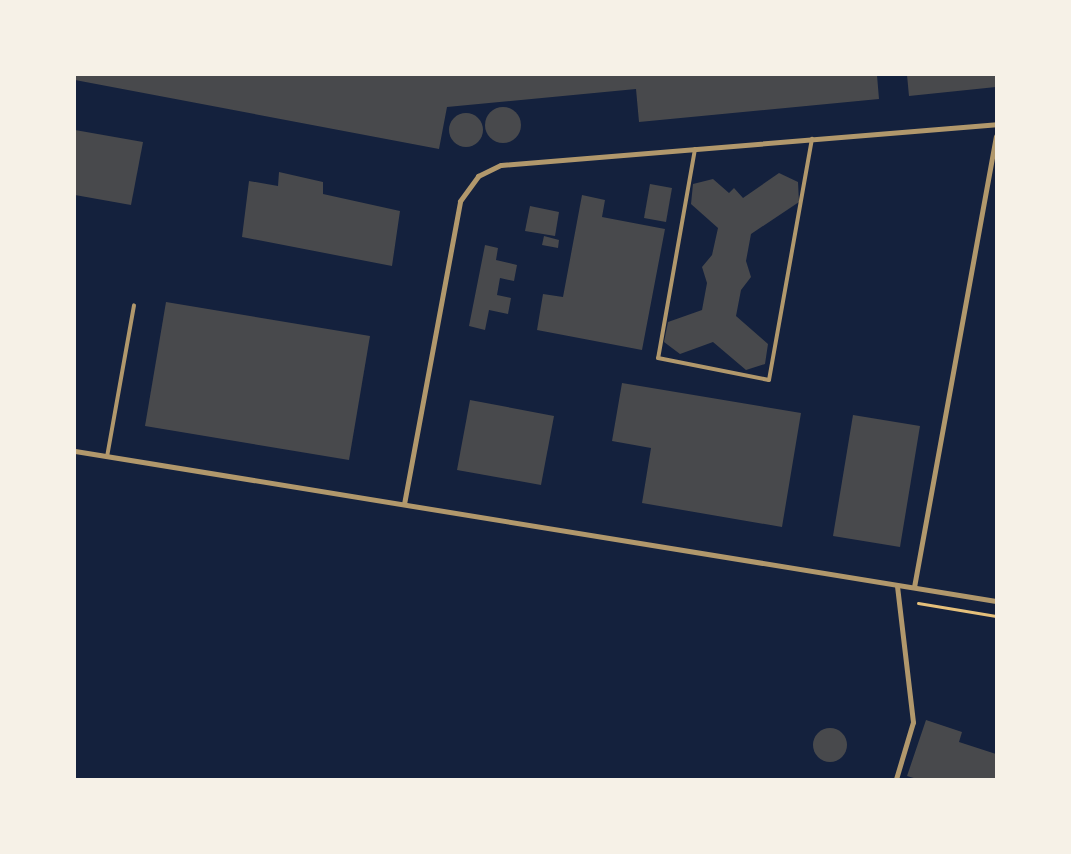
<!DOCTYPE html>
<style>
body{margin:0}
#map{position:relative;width:1071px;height:854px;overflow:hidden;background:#14213d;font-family:"Work Sans",sans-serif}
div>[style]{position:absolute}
.building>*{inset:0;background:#48494c}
.round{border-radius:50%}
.path>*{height:3px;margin:-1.5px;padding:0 1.5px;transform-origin:1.5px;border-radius:1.5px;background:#e5c07b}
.service>*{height:4px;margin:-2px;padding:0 2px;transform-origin:2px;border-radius:2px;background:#b1986c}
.minor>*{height:5px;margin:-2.5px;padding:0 2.5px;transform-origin:2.5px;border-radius:2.5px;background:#b1986c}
span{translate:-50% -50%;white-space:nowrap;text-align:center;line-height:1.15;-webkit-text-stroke:4px #f6f1e7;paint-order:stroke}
.frame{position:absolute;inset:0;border:76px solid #f6f1e7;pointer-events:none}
</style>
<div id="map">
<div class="building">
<div style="clip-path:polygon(75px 75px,877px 75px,879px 99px,639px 122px,636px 89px,447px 107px,439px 149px,75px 80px)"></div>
<div style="clip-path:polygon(907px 75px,996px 75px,996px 87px,909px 96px)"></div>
<div class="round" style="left:485px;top:107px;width:36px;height:36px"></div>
<div class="round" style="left:449px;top:113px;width:34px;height:34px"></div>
<div style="clip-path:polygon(75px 130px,143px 142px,131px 205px,75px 195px)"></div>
<div style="clip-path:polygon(279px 172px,323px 182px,323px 194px,400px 211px,392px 266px,242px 237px,249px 181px,278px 186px)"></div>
<div style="clip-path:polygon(779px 173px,798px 182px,799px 202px,751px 234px,746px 261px,751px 277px,741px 290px,736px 316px,768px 344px,765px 364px,746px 370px,713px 342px,680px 354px,664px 342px,668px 322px,702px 310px,707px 283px,702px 267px,712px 255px,718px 228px,691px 204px,693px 184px,713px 179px,729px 193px,734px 188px,743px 198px)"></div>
<div style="clip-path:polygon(650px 184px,672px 188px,666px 222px,644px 218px)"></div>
<div style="clip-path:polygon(582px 195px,605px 200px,602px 217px,665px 229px,642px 350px,537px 330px,543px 294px,563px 297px)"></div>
<div style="clip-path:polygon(530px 206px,559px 212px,555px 236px,525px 231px)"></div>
<div style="clip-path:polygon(544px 236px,559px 240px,558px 248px,542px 245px)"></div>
<div style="clip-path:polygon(485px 245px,498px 248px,496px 260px,517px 265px,514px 281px,500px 278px,497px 295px,511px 298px,508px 314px,489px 310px,485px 330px,469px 326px)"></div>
<div style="clip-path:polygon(166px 302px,370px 336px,349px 460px,145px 426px)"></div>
<div style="clip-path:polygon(622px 383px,801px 413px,782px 527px,642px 503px,651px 448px,612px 441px)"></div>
<div style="clip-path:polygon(470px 400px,554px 416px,541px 485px,457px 470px)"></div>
<div style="clip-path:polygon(853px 415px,920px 426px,900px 547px,833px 536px)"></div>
<div style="clip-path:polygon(926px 720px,962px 732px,959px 742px,996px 754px,996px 779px,917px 779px,907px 776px)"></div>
<div class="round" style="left:813px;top:728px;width:34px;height:34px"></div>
</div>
<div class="path">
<div style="left:918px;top:603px;width:79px;rotate:9.5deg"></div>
</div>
<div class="service">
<div style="left:695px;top:149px;width:212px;rotate:100deg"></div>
<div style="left:658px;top:358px;width:113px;rotate:11.2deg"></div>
<div style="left:769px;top:380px;width:245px;rotate:-79.9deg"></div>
<div style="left:107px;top:457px;width:154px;rotate:-79.9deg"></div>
</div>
<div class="minor">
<div style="left:75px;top:451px;width:933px;rotate:9.25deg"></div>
<div style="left:404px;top:504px;width:308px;rotate:-79.5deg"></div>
<div style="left:460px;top:201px;width:31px;rotate:-54deg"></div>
<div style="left:478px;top:176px;width:25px;rotate:-26deg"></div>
<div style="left:501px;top:165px;width:497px;rotate:-4.7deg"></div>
<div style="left:914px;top:587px;width:458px;rotate:-79.7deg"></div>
<div style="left:896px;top:779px;width:59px;rotate:-73.4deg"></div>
<div style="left:913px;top:722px;width:138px;rotate:-96.7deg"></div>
</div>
<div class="frame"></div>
</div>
